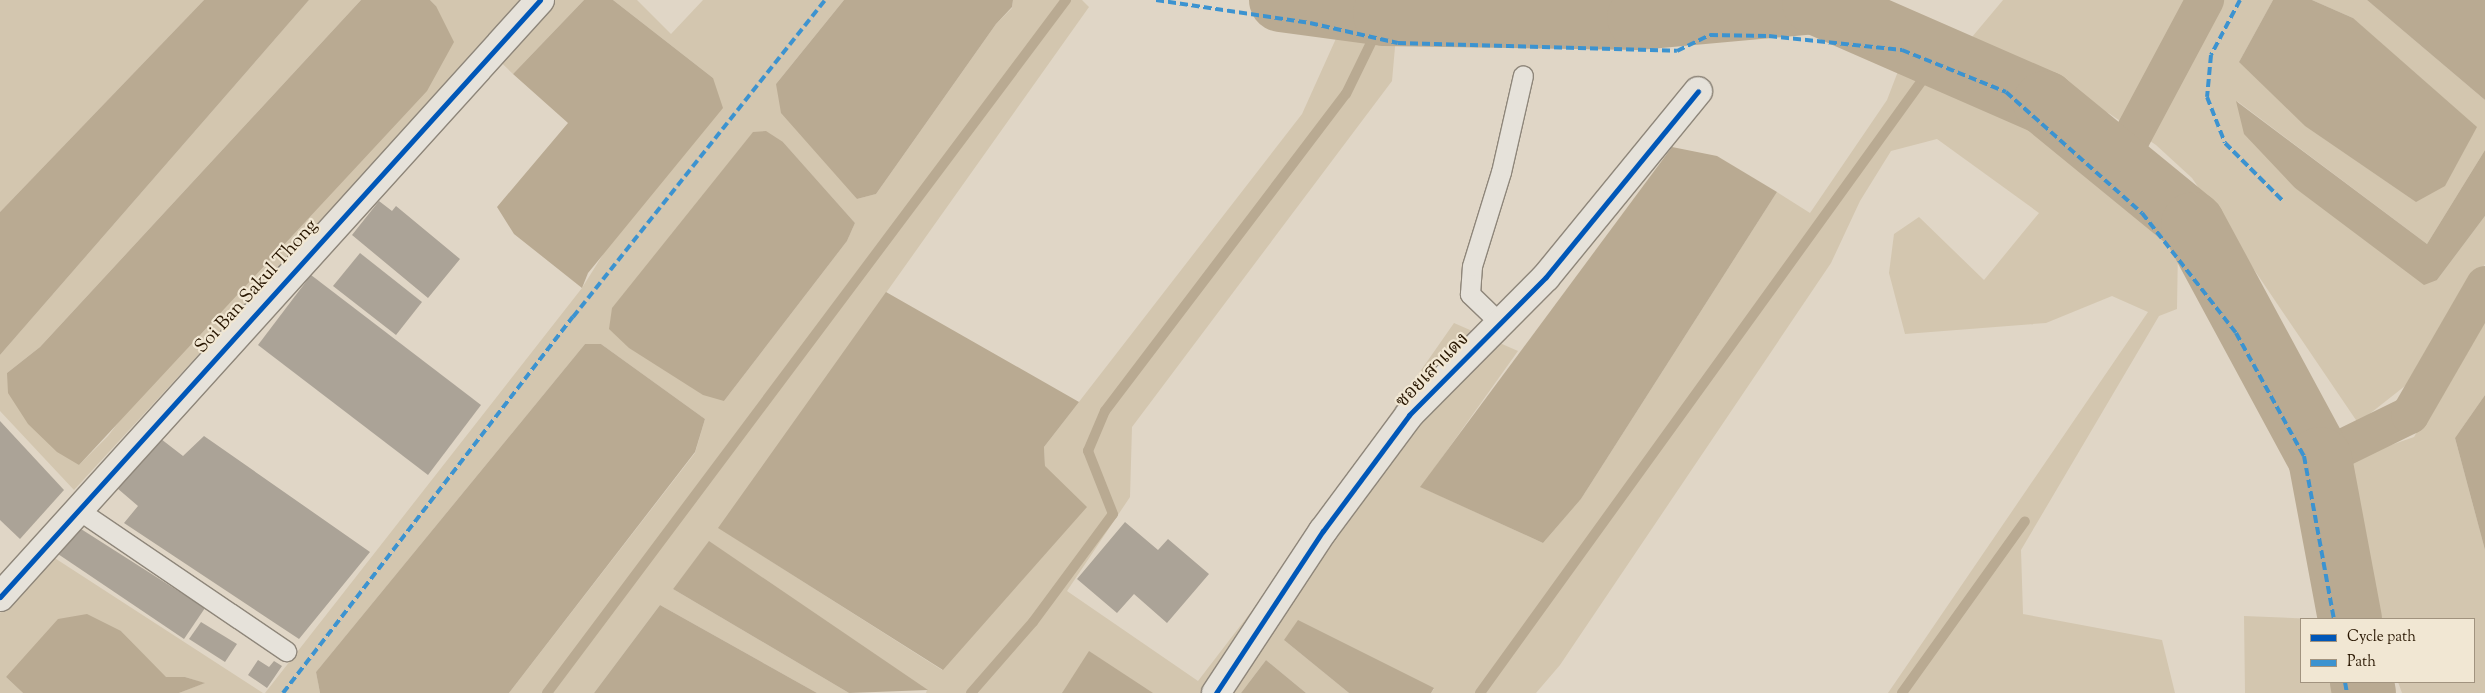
<!DOCTYPE html>
<meta charset="utf-8">
<style>
body{margin:0}
#map{position:relative;width:2485px;height:693px;overflow:hidden;background:#e0d6c6;font-family:"Sorts Mill Goudy","Noto Serif Thai",serif}
div>[style]{position:absolute}
.green>*{inset:0;background:#d3c6af}
.water>*{inset:0;background:#b9aa92}
.stream>*{height:10px;margin:-5px;padding:0 5px;transform-origin:5px;border-radius:5px;background:#b9aa92}
.canal>*{height:38px;margin:-19px;padding:0 19px;transform-origin:19px;border-radius:19px;background:#b9aa92}
.river>*{height:64px;margin:-32px;padding:0 32px;transform-origin:32px;border-radius:32px;background:#b9aa92}
.building>*{inset:0;background:#aba397}
.roads{filter:drop-shadow(1px 0 #8e867a) drop-shadow(-1px 0 #8e867a) drop-shadow(0 1px #8e867a) drop-shadow(0 -1px #8e867a)}
.service>*{height:19px;margin:-9.5px;padding:0 9.5px;transform-origin:9.5px;border-radius:9.5px;background:#e6e2da}
.minor>*{height:28px;margin:-14px;padding:0 14px;transform-origin:14px;border-radius:14px;background:#e6e2da}
.quiet>*{height:4px;margin-top:-2px;transform-origin:0;background:repeating-linear-gradient(90deg,#3c93d0 0 8px,transparent 0 12px)}
.cycleway>*{height:5px;margin:-2.5px;padding:0 2.5px;transform-origin:2.5px;border-radius:2.5px;background:#0057b8}
span{translate:-50% -50%;white-space:nowrap;text-align:center;line-height:1.15;-webkit-text-stroke:4.5px #f1e7d3;paint-order:stroke}
.street-label{font-size:19px;color:#281600}
.legend{position:absolute;left:2300px;top:618px;width:175px;height:65px;box-sizing:border-box;background:#f1e7d3;border:1px solid #a1937f;margin:0;padding:6px 9px;list-style:none;font-size:15px;color:#281600}
.legend li{display:flex;align-items:center;gap:10px;height:25px}
.legend b{width:25px;border:1px solid #a1937f}
</style>
<div id="map">
<div class="green">
<div style="clip-path:polygon(0 0,204px 0,0 212px)"></div>
<div style="clip-path:polygon(309px 0,361px 0,40px 347px,7px 373px,79px 465px,108px 436px,436px 6px,430px 0,584px 0,513px 74px,483px 45px,74px 490px,0 411px,0 355px)"></div>
<div style="clip-path:polygon(evenodd,613px 0,637px 0,671px 34px,703px 0,844px 0,776px 84px,857px 199px,876px 194px,996px 24px,1012px 8px,1013px 0,1082px 0,1089px 7px,719px 528px,942px 670px,1086px 507px,1045px 467px,1044px 447px,1302px 114px,1343px 23px,1396px 36px,1392px 81px,1132px 427px,1130px 497px,1067px 591px,1198px 681px,1267px 591px,1454px 323px,1518px 351px,1421px 487px,1543px 543px,1581px 499px,1777px 192px,1810px 213px,1887px 100px,1900px 66px,1979px 98px,2051px 141px,2178px 246px,2177px 309px,2159px 316px,2021px 550px,2023px 614px,2162px 640px,2175px 693px,1888px 693px,2148px 312px,2112px 296px,2046px 323px,1905px 334px,1889px 273px,1894px 234px,1919px 217px,1984px 280px,2039px 213px,1937px 139px,1891px 151px,1860px 201px,1831px 263px,1560px 665px,1536px 693px,1431px 693px,1434px 689px,1284px 640px,1349px 693px,1306px 693px,1266px 660px,1241px 693px,926px 693px,927px 690px,709px 542px,673px 589px,849px 693px,817px 693px,660px 605px,594px 693px,509px 693px,695px 453px,705px 419px,601px 344px,585px 344px,316px 672px,320px 693px,265px 693px,582px 288px,713px 78px,613px 0,783px 142px,855px 223px,847px 241px,724px 401px,783px 142px)"></div>
<div style="clip-path:polygon(2003px 0,2273px 0,2239px 62px,2353px 18px,2312px 0,2367px 0,2485px 100px,2485px 150px,2427px 244px,2237px 101px,2295px 188px,2437px 280px,2485px 216px,2485px 264px,2424px 371px,2358px 423px,2192px 178px,2156px 145px,2110px 114px,2004px 65px,1967px 43px)"></div>
<div style="clip-path:polygon(2485px 313px,2485px 395px,2455px 438px,2485px 550px,2485px 693px,2402px 693px,2398px 682px,2474px 682px,2474px 619px,2376px 619px,2340px 513px,2348px 460px,2414px 437px)"></div>
<div style="clip-path:polygon(50px 555px,263px 693px,179px 693px,204px 683px,185px 677px,166px 678px,121px 631px,6px 677px,23px 693px,0 693px,0 613px)"></div>
<div style="clip-path:polygon(2244px 616px,2317px 619px,2301px 619px,2301px 682px,2347px 682px,2347px 693px,2245px 693px)"></div>
</div>
<div class="water">
<div style="clip-path:polygon(204px 0,309px 0,0 355px,0 212px)"></div>
<div style="clip-path:polygon(361px 0,430px 0,436px 6px,454px 42px,427px 91px,79px 465px,57px 452px,28px 424px,8px 393px,7px 373px,40px 347px)"></div>
<div style="clip-path:polygon(584px 0,613px 0,713px 78px,723px 108px,588px 273px,582px 288px,514px 234px,497px 207px,568px 123px,513px 74px)"></div>
<div style="clip-path:polygon(844px 0,1013px 0,1012px 7px,996px 24px,876px 194px,857px 199px,781px 113px,776px 84px)"></div>
<div style="clip-path:polygon(2273px 0,2312px 0,2353px 18px,2477px 127px,2445px 186px,2416px 202px,2305px 126px,2239px 62px)"></div>
<div style="clip-path:polygon(2367px 0,2485px 0,2485px 100px)"></div>
<div style="clip-path:polygon(2236px 101px,2427px 244px,2485px 150px,2485px 216px,2437px 280px,2424px 285px,2295px 188px,2244px 134px)"></div>
<div style="clip-path:polygon(766px 131px,783px 142px,855px 223px,847px 241px,724px 401px,703px 395px,629px 348px,609px 329px,612px 308px,753px 132px)"></div>
<div style="clip-path:polygon(1672px 147px,1717px 156px,1777px 192px,1581px 499px,1543px 543px,1420px 487px)"></div>
<div style="clip-path:polygon(886px 292px,1079px 402px,1044px 447px,1045px 466px,1087px 507px,943px 670px,718px 528px)"></div>
<div style="clip-path:polygon(585px 344px,601px 344px,705px 419px,695px 452px,509px 693px,320px 693px,316px 672px)"></div>
<div style="clip-path:polygon(2485px 395px,2485px 550px,2455px 438px)"></div>
<div style="clip-path:polygon(709px 541px,928px 690px,849px 693px,673px 589px)"></div>
<div style="clip-path:polygon(660px 605px,817px 693px,594px 693px)"></div>
<div style="clip-path:polygon(87px 614px,121px 631px,166px 677px,185px 677px,205px 683px,179px 693px,23px 693px,6px 677px,58px 619px)"></div>
<div style="clip-path:polygon(1298px 620px,1434px 688px,1431px 693px,1349px 693px,1284px 640px)"></div>
<div style="clip-path:polygon(1089px 651px,1153px 693px,1062px 693px)"></div>
<div style="clip-path:polygon(1266px 660px,1306px 693px,1241px 693px)"></div>
</div>
<div class="stream">
<div style="left:547px;top:693px;width:866px;rotate:-53.17deg"></div>
<div style="left:971px;top:693px;width:94px;rotate:-48.9deg"></div>
<div style="left:1033px;top:622px;width:134px;rotate:-53.5deg"></div>
<div style="left:1113px;top:514px;width:68px;rotate:-111.6deg"></div>
<div style="left:1088px;top:451px;width:43px;rotate:-67deg"></div>
<div style="left:1105px;top:411px;width:398px;rotate:-52.8deg"></div>
<div style="left:1346px;top:94px;width:89px;rotate:-64deg"></div>
<div style="left:1480px;top:693px;width:784px;rotate:-54.18deg"></div>
<div style="left:1902px;top:693px;width:211px;rotate:-54.4deg"></div>
</div>
<div class="canal">
<div style="left:1814px;top:0;width:2px;rotate:90deg"></div>
<div style="left:2118px;top:163px;width:185px;rotate:-61.9deg"></div>
<div style="left:2320px;top:459px;width:100px;rotate:-26.1deg"></div>
<div style="left:2410px;top:415px;width:150px;rotate:-60deg"></div>
</div>
<div class="river">
<div style="left:1281px;top:0;width:105px;rotate:7.7deg"></div>
<div style="left:1385px;top:14px;width:254px;rotate:0.9deg"></div>
<div style="left:1639px;top:18px;width:176px;rotate:-5.2deg"></div>
<div style="left:1814px;top:2px;width:252px;rotate:23.6deg"></div>
<div style="left:2045px;top:103px;width:191px;rotate:39.3deg"></div>
<div style="left:2193px;top:224px;width:267px;rotate:61.6deg"></div>
<div style="left:2320px;top:459px;width:163px;rotate:79.4deg"></div>
<div style="left:2362px;top:682px;width:11px;rotate:80deg"></div>
</div>
<div class="building">
<div style="clip-path:polygon(379px 201px,392px 211px,396px 206px,460px 259px,428px 298px,352px 235px)"></div>
<div style="clip-path:polygon(360px 253px,422px 302px,396px 335px,333px 286px)"></div>
<div style="clip-path:polygon(311px 275px,481px 405px,428px 475px,258px 345px)"></div>
<div style="clip-path:polygon(0 421px,64px 490px,20px 539px,0 520px)"></div>
<div style="clip-path:polygon(204px 436px,370px 552px,299px 639px,124px 523px,138px 506px,117px 488px,161px 439px,183px 456px)"></div>
<div style="clip-path:polygon(1125px 522px,1158px 550px,1168px 539px,1209px 574px,1167px 623px,1134px 594px,1117px 613px,1077px 579px)"></div>
<div style="clip-path:polygon(81px 529px,205px 608px,184px 639px,58px 554px)"></div>
<div style="clip-path:polygon(201px 622px,237px 644px,225px 662px,189px 639px)"></div>
<div style="clip-path:polygon(258px 660px,269px 667px,274px 661px,282px 666px,267px 688px,248px 675px)"></div>
</div>
<div class="roads">
<div class="service">
<div style="left:1500px;top:323px;width:42px;rotate:-136deg"></div>
<div style="left:1470px;top:294px;width:28px;rotate:-86deg"></div>
<div style="left:1472px;top:266px;width:98px;rotate:-72.9deg"></div>
<div style="left:1501px;top:172px;width:99px;rotate:-77.2deg"></div>
<div style="left:77px;top:509px;width:253px;rotate:34.2deg"></div>
</div>
<div class="minor">
<div style="left:0;top:597px;width:805px;rotate:-47.87deg"></div>
<div style="left:1216px;top:693px;width:194px;rotate:-56.6deg"></div>
<div style="left:1323px;top:531px;width:144px;rotate:-53.4deg"></div>
<div style="left:1409px;top:415px;width:194px;rotate:-45.2deg"></div>
<div style="left:1546px;top:277px;width:240px;rotate:-50.7deg"></div>
</div>
</div>
<div class="quiet">
<div style="left:1156px;top:0;width:156px;rotate:8.5deg"></div>
<div style="left:1310px;top:23px;width:90px;rotate:12.8deg"></div>
<div style="left:1398px;top:43px;width:279px;rotate:1.6deg"></div>
<div style="left:1677px;top:51px;width:37px;rotate:-26deg"></div>
<div style="left:1710px;top:35px;width:59px;rotate:1deg"></div>
<div style="left:1769px;top:36px;width:134px;rotate:6deg"></div>
<div style="left:1902px;top:50px;width:112px;rotate:22deg"></div>
<div style="left:2006px;top:92px;width:182px;rotate:41.7deg"></div>
<div style="left:2142px;top:213px;width:152px;rotate:51.9deg"></div>
<div style="left:2236px;top:333px;width:141px;rotate:61.1deg"></div>
<div style="left:2304px;top:456px;width:166px;rotate:79.6deg"></div>
<div style="left:2240px;top:0;width:62px;rotate:117.8deg"></div>
<div style="left:2211px;top:55px;width:42px;rotate:95.4deg"></div>
<div style="left:2207px;top:97px;width:49px;rotate:68.6deg"></div>
<div style="left:2225px;top:143px;width:82px;rotate:45deg"></div>
<div style="left:2345px;top:682px;width:11px;rotate:80deg"></div>
<div style="left:283px;top:693px;width:475px;rotate:-52.4deg"></div>
<div style="left:573px;top:317px;width:405px;rotate:-51.5deg"></div>
</div>
<div class="cycleway">
<div style="left:0;top:597px;width:805px;rotate:-47.87deg"></div>
<div style="left:1216px;top:693px;width:194px;rotate:-56.6deg"></div>
<div style="left:1323px;top:531px;width:144px;rotate:-53.4deg"></div>
<div style="left:1409px;top:415px;width:194px;rotate:-45.2deg"></div>
<div style="left:1546px;top:277px;width:240px;rotate:-50.7deg"></div>
</div>
<div class="street-label">
<span style="left:257px;top:287px;rotate:-48deg">Soi Ban Sakul Thong</span>
<span style="left:1433px;top:371px;rotate:-46deg">ซอยเสาแดง</span>
</div>
<ul class="legend">
<li><b style="height:6px;background:#0057b8"></b>Cycle path</li>
<li><b style="height:6px;background:#3c93d0"></b>Path</li>
</ul>
</div>
